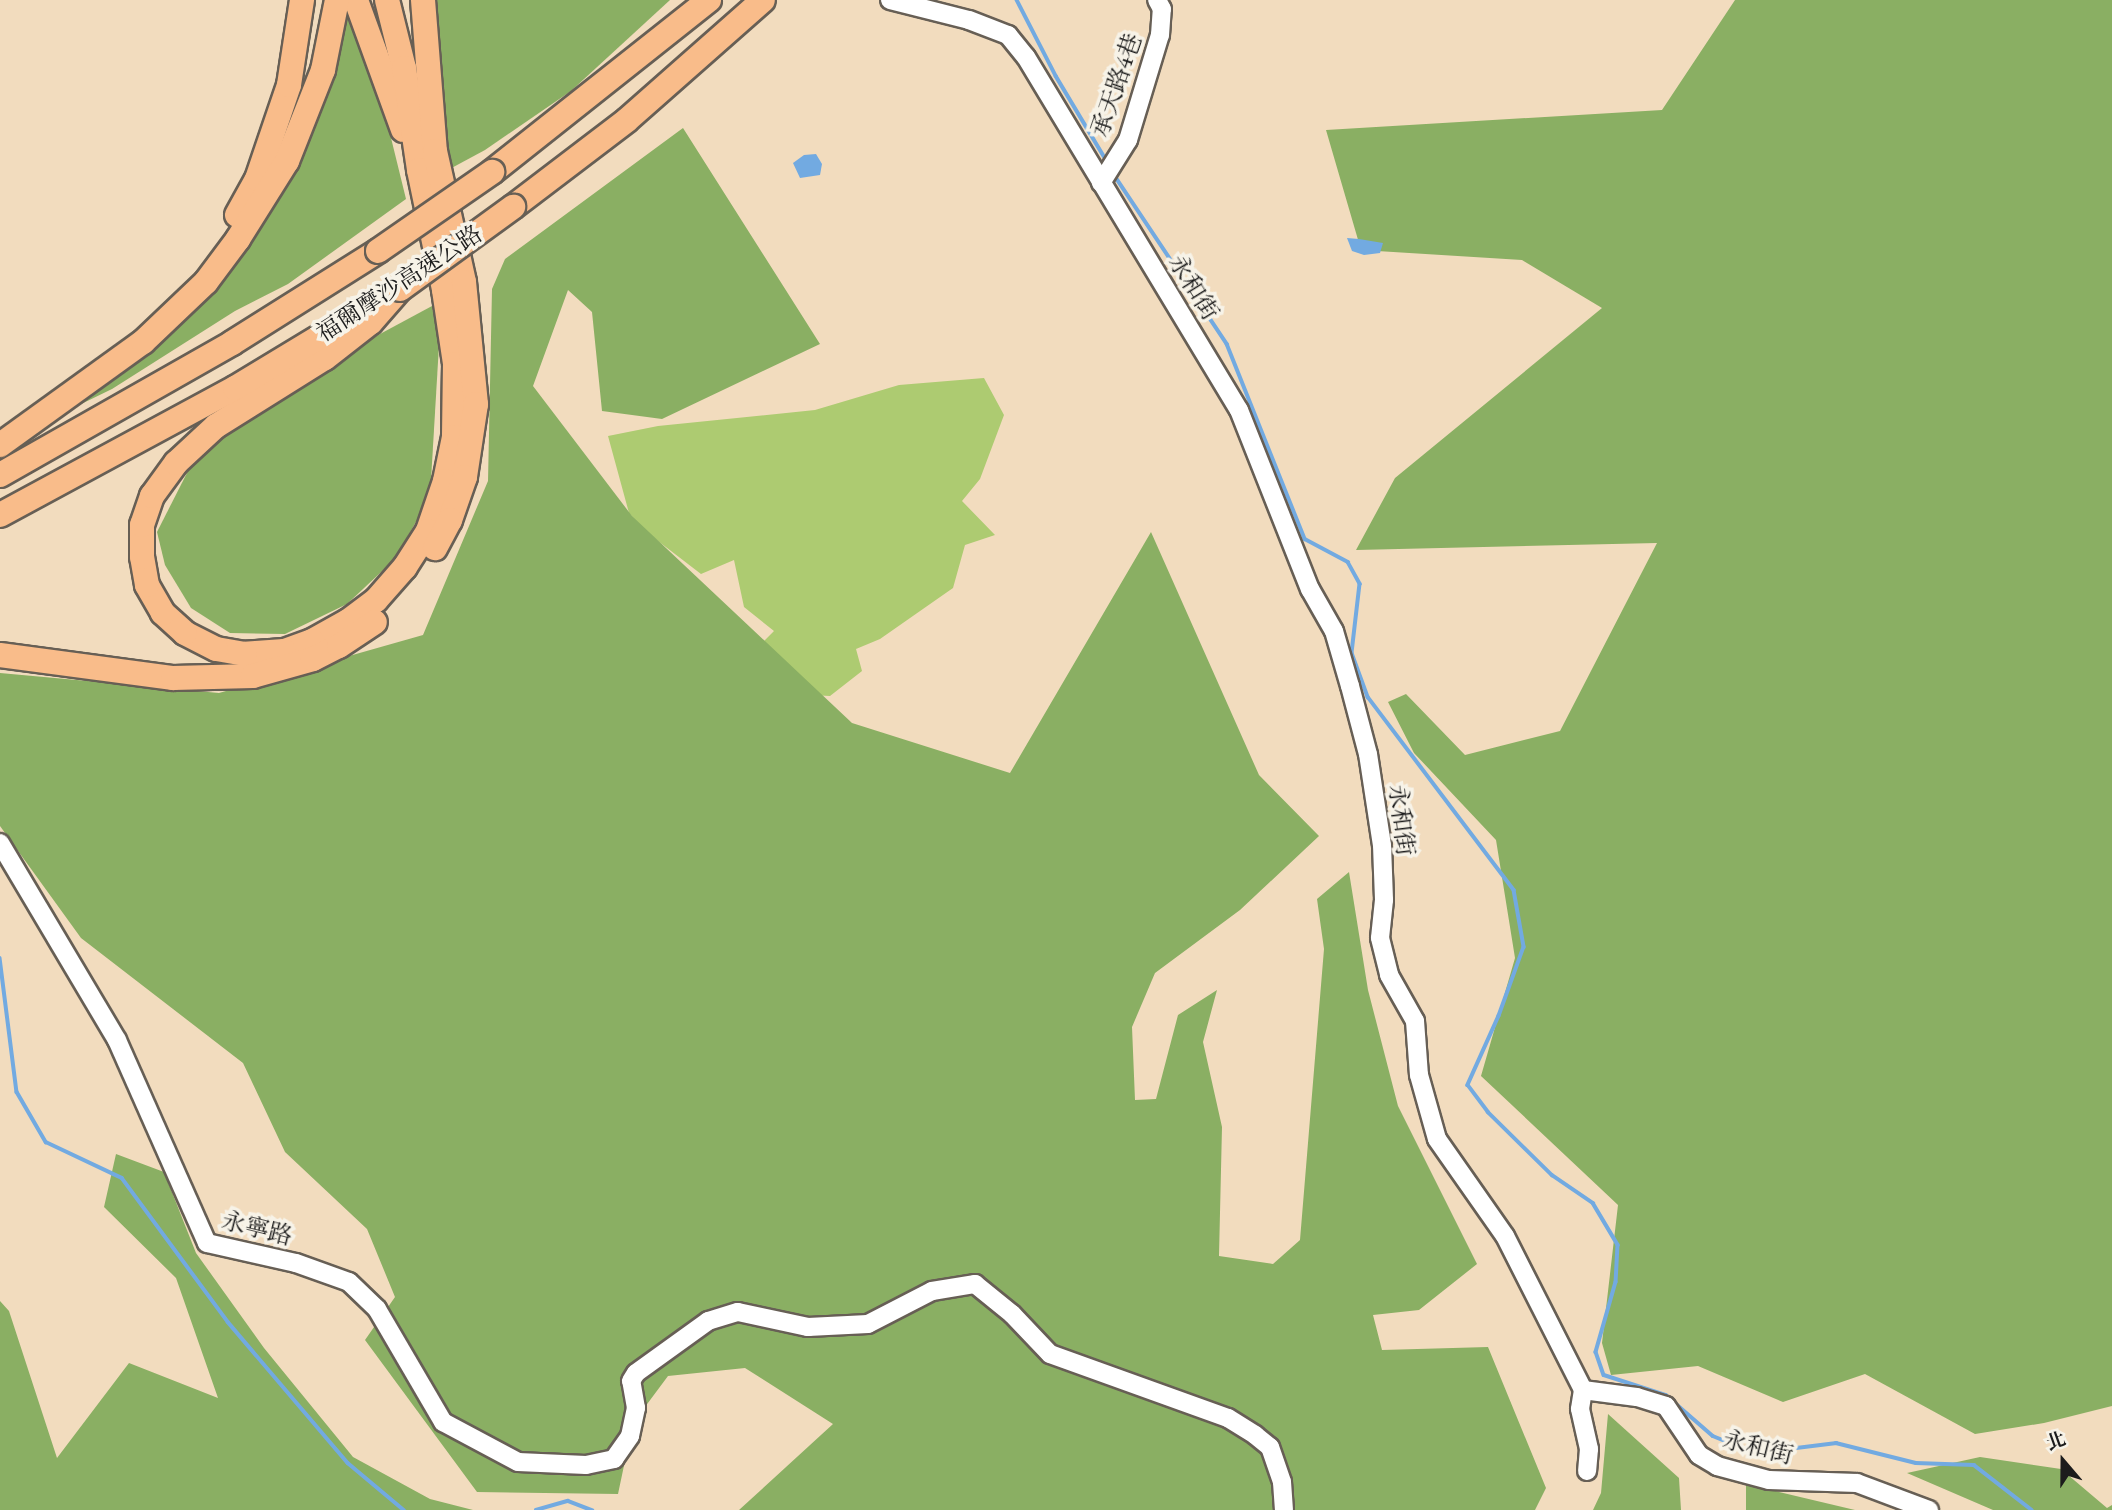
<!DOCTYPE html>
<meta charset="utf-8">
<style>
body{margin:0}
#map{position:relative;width:2112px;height:1510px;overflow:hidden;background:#f2dcbe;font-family:"EB Garamond","Noto Serif TC",serif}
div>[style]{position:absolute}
.green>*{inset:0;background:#adcb71}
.forest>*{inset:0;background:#8aaf63}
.water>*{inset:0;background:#72aae1}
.stream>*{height:3.5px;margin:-1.75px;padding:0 1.75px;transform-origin:1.75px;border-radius:1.75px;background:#72aae1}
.roads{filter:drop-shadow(2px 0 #675f55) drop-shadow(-2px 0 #675f55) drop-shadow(0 2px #675f55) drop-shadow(0 -2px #675f55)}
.minor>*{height:18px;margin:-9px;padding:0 9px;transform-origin:9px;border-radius:9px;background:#fff}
.highway>*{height:24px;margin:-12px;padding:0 12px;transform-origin:12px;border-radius:12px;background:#f9bc8a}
.bridges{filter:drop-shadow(2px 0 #675f55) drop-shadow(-2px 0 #675f55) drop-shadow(0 2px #675f55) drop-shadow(0 -2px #675f55)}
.highway-bridge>*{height:24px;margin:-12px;padding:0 12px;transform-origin:12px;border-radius:12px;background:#f9bc8a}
span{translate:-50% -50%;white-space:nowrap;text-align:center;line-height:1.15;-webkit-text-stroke:7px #f7f3e8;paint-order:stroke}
.street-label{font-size:24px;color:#1c1c1c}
.north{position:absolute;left:2028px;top:1426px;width:70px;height:70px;-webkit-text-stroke:5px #f7f3e8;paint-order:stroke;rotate:340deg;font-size:19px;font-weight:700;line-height:28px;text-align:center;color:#1c1c1c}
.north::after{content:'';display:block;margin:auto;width:24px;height:32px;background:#1c1c1c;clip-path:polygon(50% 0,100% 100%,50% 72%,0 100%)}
</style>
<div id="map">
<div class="green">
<div style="clip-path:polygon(984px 378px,1004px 415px,980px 479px,962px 501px,995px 535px,965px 545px,953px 588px,880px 639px,856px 649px,862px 671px,830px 696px,810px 695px,696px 709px,774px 631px,744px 607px,734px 560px,701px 574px,645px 531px,629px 513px,608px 436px,658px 426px,815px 410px,899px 385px)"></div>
</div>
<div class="forest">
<div style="clip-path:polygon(351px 0,380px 93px,406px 199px,288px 284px,235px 311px,112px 389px,75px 407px,219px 285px)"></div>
<div style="clip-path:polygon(431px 0,670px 0,571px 91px,485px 150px,446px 171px)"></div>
<div style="clip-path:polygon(1735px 0,2112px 0,2112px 1406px,2044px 1423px,1975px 1434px,1865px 1374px,1783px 1402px,1698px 1366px,1611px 1375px,1602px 1343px,1618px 1205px,1481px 1076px,1515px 958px,1496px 840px,1414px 753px,1388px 702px,1406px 694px,1465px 755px,1560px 731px,1657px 543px,1356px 550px,1395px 478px,1602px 308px,1522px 260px,1361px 250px,1326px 130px,1662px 110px)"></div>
<div style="clip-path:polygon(683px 128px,820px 344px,662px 419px,602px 411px,592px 312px,568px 290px,533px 386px,632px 516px,852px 723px,1010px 773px,1151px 532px,1259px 775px,1319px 836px,1240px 910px,1155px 973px,1132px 1027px,1135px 1100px,1156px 1099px,1178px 1015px,1217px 990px,1203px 1042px,1222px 1127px,1219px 1256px,1273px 1264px,1300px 1240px,1324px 949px,1317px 899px,1349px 872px,1368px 990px,1398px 1106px,1477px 1264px,1419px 1310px,1373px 1315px,1382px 1350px,1488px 1347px,1546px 1488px,1535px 1510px,739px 1510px,833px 1424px,745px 1368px,668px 1376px,633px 1423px,618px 1494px,477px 1492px,365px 1340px,395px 1297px,367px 1229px,285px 1152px,243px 1063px,81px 938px,0 826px,0 673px,219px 693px,423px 635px,488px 481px,492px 289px,505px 259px)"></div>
<div style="clip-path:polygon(432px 306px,439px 345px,430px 497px,395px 559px,347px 604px,285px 634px,230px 633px,191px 608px,165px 565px,157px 532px,188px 471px,220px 438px,283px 395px,367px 341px)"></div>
<div style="clip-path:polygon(116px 1154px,164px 1172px,196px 1253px,264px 1348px,353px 1457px,430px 1499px,473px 1510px,0 1510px,0 1301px,9px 1311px,57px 1458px,129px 1363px,218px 1398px,176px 1278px,104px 1207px)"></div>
<div style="clip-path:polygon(1608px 1414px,1679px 1478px,1681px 1510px,1593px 1510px,1601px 1493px)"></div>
<div style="clip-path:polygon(1980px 1457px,2061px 1469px,2107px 1508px,2112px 1505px,2112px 1510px,1993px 1510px,1907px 1473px)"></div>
<div style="clip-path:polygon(1746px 1484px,1855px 1510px,1746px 1510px)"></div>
</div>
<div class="water">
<div style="clip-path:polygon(816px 154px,822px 164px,820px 175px,800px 178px,793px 163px,804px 155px)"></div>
<div style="clip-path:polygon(1347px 238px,1359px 239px,1383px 243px,1380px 253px,1364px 255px,1352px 251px)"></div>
</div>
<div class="stream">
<div style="left:1017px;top:0;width:85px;rotate:62.8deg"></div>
<div style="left:1056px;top:76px;width:101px;rotate:59.1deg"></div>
<div style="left:1113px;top:173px;width:206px;rotate:56.3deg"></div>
<div style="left:1227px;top:344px;width:210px;rotate:68.2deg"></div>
<div style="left:1305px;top:539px;width:49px;rotate:28.1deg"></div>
<div style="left:1348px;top:562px;width:25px;rotate:61deg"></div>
<div style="left:1360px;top:584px;width:69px;rotate:96.6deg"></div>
<div style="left:1352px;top:653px;width:47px;rotate:70deg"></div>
<div style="left:1368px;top:697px;width:242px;rotate:52.9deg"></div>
<div style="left:1514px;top:890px;width:58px;rotate:80deg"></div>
<div style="left:1524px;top:947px;width:73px;rotate:109.9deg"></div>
<div style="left:1499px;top:1016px;width:76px;rotate:114.2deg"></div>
<div style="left:1468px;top:1085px;width:34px;rotate:53deg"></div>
<div style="left:1488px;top:1112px;width:90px;rotate:44.5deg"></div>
<div style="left:1552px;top:1175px;width:50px;rotate:34.3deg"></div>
<div style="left:1593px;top:1203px;width:49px;rotate:59.2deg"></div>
<div style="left:1618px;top:1245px;width:37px;rotate:93deg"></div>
<div style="left:1616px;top:1282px;width:73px;rotate:105.9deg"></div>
<div style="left:1596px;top:1352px;width:24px;rotate:71deg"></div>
<div style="left:1604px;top:1375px;width:65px;rotate:17.9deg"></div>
<div style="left:1666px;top:1395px;width:62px;rotate:41.1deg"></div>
<div style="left:1713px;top:1436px;width:45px;rotate:22deg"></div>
<div style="left:1755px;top:1453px;width:82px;rotate:-7deg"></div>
<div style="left:1836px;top:1443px;width:82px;rotate:14deg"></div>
<div style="left:1916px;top:1463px;width:58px;rotate:2deg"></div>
<div style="left:1974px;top:1465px;width:73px;rotate:37.8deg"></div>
<div style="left:0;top:958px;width:135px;rotate:82.8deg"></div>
<div style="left:17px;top:1092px;width:58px;rotate:59.9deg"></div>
<div style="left:46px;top:1142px;width:84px;rotate:25.3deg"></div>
<div style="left:122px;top:1178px;width:179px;rotate:53.6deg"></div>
<div style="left:228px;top:1322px;width:185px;rotate:49.6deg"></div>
<div style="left:348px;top:1463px;width:73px;rotate:40deg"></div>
<div style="left:536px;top:1510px;width:33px;rotate:-16deg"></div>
<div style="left:568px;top:1501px;width:26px;rotate:21deg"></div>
</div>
<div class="roads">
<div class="minor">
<div style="left:890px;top:0;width:81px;rotate:14.2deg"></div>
<div style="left:969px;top:20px;width:42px;rotate:21deg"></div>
<div style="left:1008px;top:35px;width:28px;rotate:51deg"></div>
<div style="left:1026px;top:57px;width:412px;rotate:58.9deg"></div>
<div style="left:1239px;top:410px;width:193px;rotate:68.4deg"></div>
<div style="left:1310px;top:589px;width:48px;rotate:60.3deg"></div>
<div style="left:1334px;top:631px;width:57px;rotate:73.8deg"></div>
<div style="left:1350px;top:686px;width:70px;rotate:75.2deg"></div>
<div style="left:1368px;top:754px;width:92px;rotate:81.3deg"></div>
<div style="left:1382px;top:845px;width:55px;rotate:87.9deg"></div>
<div style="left:1384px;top:900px;width:38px;rotate:96deg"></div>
<div style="left:1380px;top:938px;width:38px;rotate:76deg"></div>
<div style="left:1389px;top:975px;width:53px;rotate:60.5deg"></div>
<div style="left:1415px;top:1021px;width:54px;rotate:85.8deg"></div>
<div style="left:1419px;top:1075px;width:66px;rotate:74.3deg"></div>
<div style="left:1437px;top:1139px;width:118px;rotate:55deg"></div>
<div style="left:1505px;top:1236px;width:173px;rotate:63.1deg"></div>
<div style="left:1583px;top:1390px;width:54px;rotate:7.4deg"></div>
<div style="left:1637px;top:1397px;width:30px;rotate:17deg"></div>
<div style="left:1666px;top:1406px;width:59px;rotate:56deg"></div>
<div style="left:1699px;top:1455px;width:21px;rotate:31deg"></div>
<div style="left:1717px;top:1466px;width:54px;rotate:15.1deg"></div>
<div style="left:1769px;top:1480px;width:88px;rotate:2deg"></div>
<div style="left:1857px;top:1483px;width:77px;rotate:20.6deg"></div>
<div style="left:1101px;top:183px;width:51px;rotate:-57.9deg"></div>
<div style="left:1128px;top:140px;width:110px;rotate:-73.1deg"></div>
<div style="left:1160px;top:35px;width:26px;rotate:-86deg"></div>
<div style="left:1162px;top:9px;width:10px;rotate:-119deg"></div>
<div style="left:0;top:843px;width:229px;rotate:59.3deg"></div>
<div style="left:117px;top:1040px;width:222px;rotate:66.1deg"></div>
<div style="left:207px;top:1243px;width:91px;rotate:12.7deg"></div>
<div style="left:296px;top:1263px;width:56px;rotate:19.7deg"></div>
<div style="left:349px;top:1282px;width:39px;rotate:44deg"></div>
<div style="left:377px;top:1309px;width:131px;rotate:59.7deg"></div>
<div style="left:443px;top:1422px;width:85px;rotate:28.1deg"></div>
<div style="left:518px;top:1462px;width:68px;rotate:2.5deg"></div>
<div style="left:586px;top:1465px;width:29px;rotate:-12deg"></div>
<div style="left:614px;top:1459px;width:28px;rotate:-55deg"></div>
<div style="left:630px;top:1436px;width:29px;rotate:-78deg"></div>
<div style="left:636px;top:1408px;width:27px;rotate:-100deg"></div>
<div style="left:631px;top:1381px;width:9px;rotate:-58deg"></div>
<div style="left:636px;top:1373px;width:89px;rotate:-35.8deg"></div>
<div style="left:708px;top:1321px;width:31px;rotate:-17deg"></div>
<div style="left:738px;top:1312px;width:72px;rotate:12.1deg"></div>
<div style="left:808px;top:1327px;width:60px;rotate:-2.9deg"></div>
<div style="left:868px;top:1324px;width:72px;rotate:-27.3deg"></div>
<div style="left:932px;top:1291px;width:44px;rotate:-9.2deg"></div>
<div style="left:975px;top:1284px;width:48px;rotate:39deg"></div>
<div style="left:1012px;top:1314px;width:55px;rotate:46.5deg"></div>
<div style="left:1050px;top:1354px;width:189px;rotate:19.8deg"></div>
<div style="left:1228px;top:1418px;width:32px;rotate:32deg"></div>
<div style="left:1255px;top:1435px;width:19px;rotate:39deg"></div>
<div style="left:1270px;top:1447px;width:37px;rotate:71deg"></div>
<div style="left:1282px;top:1482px;width:28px;rotate:86deg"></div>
<div style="left:1583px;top:1390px;width:19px;rotate:99deg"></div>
<div style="left:1580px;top:1409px;width:41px;rotate:77.3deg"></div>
<div style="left:1589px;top:1449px;width:22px;rotate:95deg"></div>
</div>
<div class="highway">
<div style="left:356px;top:0;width:138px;rotate:70.1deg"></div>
<div style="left:387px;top:0;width:70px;rotate:76deg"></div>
<div style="left:404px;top:68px;width:103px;rotate:81.6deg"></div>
<div style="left:419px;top:170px;width:123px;rotate:78.2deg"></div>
<div style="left:444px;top:290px;width:75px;rotate:81.5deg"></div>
<div style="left:455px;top:364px;width:73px;rotate:90.8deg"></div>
<div style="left:454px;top:437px;width:45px;rotate:101.6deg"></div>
<div style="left:445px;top:481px;width:53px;rotate:108.8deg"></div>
<div style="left:428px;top:531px;width:43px;rotate:122.6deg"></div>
<div style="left:405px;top:567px;width:44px;rotate:131.3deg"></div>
<div style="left:376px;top:600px;width:35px;rotate:143deg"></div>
<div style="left:348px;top:621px;width:41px;rotate:150.9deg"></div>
<div style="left:312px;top:641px;width:30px;rotate:160deg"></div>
<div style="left:284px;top:651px;width:39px;rotate:176deg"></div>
<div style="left:245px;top:654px;width:29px;rotate:-170deg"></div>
<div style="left:216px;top:649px;width:35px;rotate:-153deg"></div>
<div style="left:185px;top:633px;width:30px;rotate:-138deg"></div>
<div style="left:163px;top:613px;width:32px;rotate:-120deg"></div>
<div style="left:147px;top:585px;width:28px;rotate:-100deg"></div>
<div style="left:142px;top:557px;width:32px;rotate:-90deg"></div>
<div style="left:142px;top:525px;width:31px;rotate:-71deg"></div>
<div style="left:152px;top:496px;width:41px;rotate:-54deg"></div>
<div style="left:176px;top:463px;width:54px;rotate:-42.8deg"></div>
<div style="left:216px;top:426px;width:128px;rotate:-32deg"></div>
<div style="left:325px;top:358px;width:58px;rotate:-38deg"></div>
<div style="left:371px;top:322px;width:44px;rotate:-48.7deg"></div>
<div style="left:423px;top:0;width:151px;rotate:85.5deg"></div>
<div style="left:435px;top:151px;width:134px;rotate:77.5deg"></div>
<div style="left:464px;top:282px;width:123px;rotate:84.4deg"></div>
<div style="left:476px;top:404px;width:74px;rotate:98.6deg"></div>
<div style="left:465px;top:477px;width:46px;rotate:109.2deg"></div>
<div style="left:450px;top:520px;width:32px;rotate:118deg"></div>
<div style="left:492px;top:172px;width:277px;rotate:-38.4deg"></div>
<div style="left:513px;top:207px;width:143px;rotate:-37.3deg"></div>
<div style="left:627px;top:120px;width:181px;rotate:-41.4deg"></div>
<div style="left:237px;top:215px;width:41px;rotate:-60.9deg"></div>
<div style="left:257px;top:179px;width:99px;rotate:-71.2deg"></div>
<div style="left:289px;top:85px;width:86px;rotate:-81.3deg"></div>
<div style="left:0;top:445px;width:176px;rotate:-35.8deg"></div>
<div style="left:143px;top:342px;width:87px;rotate:-43.6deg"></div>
<div style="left:206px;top:282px;width:54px;rotate:-53.3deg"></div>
<div style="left:238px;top:239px;width:92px;rotate:-57.9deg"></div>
<div style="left:287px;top:161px;width:98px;rotate:-68.4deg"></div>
<div style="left:323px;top:70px;width:71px;rotate:-78.7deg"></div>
<div style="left:0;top:475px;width:267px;rotate:-29.6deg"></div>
<div style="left:232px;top:343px;width:173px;rotate:-32.2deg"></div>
<div style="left:0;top:515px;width:267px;rotate:-28.4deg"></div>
<div style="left:235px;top:388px;width:157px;rotate:-31.2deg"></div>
<div style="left:0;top:655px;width:175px;rotate:7.6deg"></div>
<div style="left:173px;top:678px;width:80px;rotate:-1.4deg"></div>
<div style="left:253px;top:676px;width:62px;rotate:-15.8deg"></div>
<div style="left:313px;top:659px;width:29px;rotate:-27deg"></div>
<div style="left:339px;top:646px;width:43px;rotate:-33.7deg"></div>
</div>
</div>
<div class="bridges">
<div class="highway-bridge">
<div style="left:378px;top:251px;width:139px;rotate:-34.7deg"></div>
<div style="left:400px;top:289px;width:140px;rotate:-36deg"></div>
</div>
</div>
<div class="street-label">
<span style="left:1116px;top:85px;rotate:-71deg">承天路4巷</span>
<span style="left:399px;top:283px;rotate:-33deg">福爾摩沙高速公路</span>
<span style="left:1194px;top:287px;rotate:58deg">永和街</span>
<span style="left:1402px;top:820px;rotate:83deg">永和街</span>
<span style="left:257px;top:1228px;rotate:14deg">永寧路</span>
<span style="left:1758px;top:1447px;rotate:14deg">永和街</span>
</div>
<div class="north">北</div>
</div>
